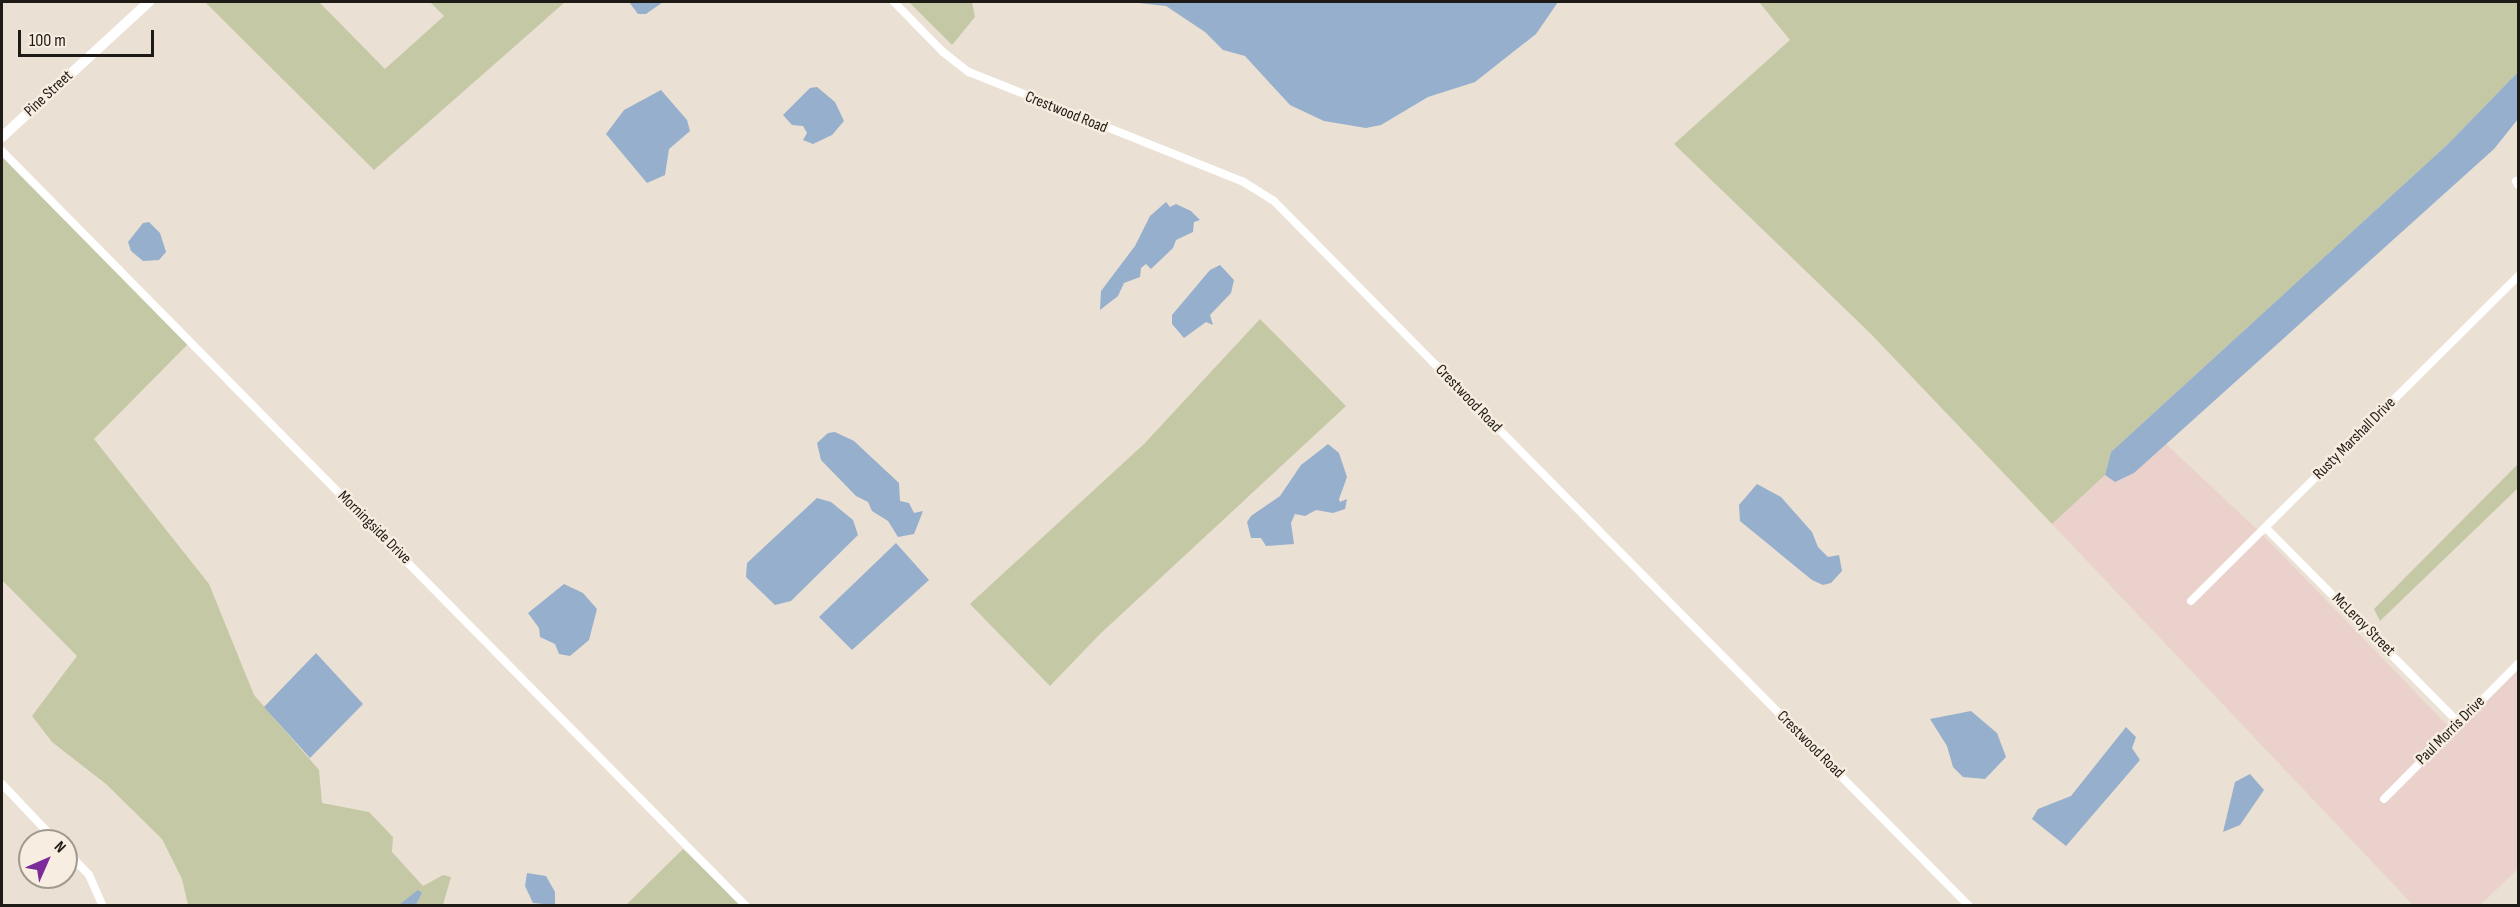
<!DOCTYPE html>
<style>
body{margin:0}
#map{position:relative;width:2520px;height:907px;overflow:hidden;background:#eae0d3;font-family:"Sofia Sans Condensed",sans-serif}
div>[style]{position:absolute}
.industrial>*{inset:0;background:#ebd1cb}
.green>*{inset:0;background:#c4c8a5}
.water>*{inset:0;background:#96afcd}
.minor>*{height:8px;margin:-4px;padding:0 4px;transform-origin:4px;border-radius:4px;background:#fff}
.secondary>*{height:10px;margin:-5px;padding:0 5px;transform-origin:5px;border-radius:5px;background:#fff}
span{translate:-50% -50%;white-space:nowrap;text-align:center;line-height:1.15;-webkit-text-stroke:5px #f7ede0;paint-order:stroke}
.street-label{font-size:16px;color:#1e1a15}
.frame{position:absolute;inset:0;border:3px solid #1e1a15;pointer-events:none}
.north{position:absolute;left:18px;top:829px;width:60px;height:60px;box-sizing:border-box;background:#f7ede0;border:2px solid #a0998f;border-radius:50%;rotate:45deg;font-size:16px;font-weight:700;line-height:24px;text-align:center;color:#1e1a15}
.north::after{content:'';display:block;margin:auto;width:21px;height:27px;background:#7c2b9b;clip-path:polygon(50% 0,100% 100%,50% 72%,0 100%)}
.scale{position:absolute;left:18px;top:30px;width:136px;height:27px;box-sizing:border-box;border:3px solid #1e1a15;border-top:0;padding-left:8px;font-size:18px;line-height:21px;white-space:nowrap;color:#1e1a15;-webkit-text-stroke:4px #f7ede0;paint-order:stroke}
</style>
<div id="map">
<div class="industrial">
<div style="clip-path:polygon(2166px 444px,2262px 534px,2452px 730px,2518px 660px,2518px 869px,2480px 905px,2413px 905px,2052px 524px,2105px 475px,2115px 482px,2134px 473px)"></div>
</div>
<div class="green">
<div style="clip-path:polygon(205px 2px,319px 2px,385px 69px,444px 16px,430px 2px,565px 2px,374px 170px)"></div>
<div style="clip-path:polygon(909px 2px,972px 2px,975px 17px,952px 45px)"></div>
<div style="clip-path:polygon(1759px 2px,2518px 2px,2518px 72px,2448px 144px,2111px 452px,2105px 475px,2052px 524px,1870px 333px,1674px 144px,1790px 40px)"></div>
<div style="clip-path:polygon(2px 154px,189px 343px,94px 439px,209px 584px,254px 695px,319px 770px,322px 803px,369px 812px,393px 837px,392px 852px,423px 886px,443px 875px,451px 877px,443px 905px,416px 905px,422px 893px,399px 905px,188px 905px,182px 879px,162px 839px,106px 784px,52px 742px,32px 716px,77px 656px,2px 580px)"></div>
<div style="clip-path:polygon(1260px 319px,1346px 406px,1099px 635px,1050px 686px,970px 604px,1144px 444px)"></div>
<div style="clip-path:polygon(2518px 464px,2518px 488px,2380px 621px,2374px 609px)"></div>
<div style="clip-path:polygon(683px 849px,742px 906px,625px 906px)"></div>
</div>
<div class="water">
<div style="clip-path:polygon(629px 2px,663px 2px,646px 14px,638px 14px)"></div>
<div style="clip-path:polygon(1130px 2px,1558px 2px,1536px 34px,1475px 82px,1428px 97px,1381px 125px,1366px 128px,1324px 121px,1290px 105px,1245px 56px,1223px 50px,1205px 32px,1166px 6px)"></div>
<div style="clip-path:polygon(2518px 72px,2518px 119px,2494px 149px,2134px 473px,2115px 482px,2105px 475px,2111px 452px,2448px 144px)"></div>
<div style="clip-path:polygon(817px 87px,835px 102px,844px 121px,832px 135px,813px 144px,803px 140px,807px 133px,803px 126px,792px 125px,783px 115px,810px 88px)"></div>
<div style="clip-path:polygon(661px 90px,687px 120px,690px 131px,669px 149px,665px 175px,647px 183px,606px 134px,624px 110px)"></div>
<div style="clip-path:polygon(1166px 202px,1170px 207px,1176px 204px,1191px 211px,1200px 220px,1194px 222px,1193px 232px,1176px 240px,1173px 248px,1151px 269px,1146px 264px,1141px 268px,1140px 277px,1124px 283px,1118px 296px,1100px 310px,1101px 291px,1135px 246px,1150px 216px)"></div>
<div style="clip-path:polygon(149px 222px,160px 233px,166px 252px,159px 260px,143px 261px,131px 251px,128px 242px,143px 223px)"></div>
<div style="clip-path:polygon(1220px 265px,1234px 280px,1231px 293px,1210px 315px,1213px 325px,1206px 322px,1184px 338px,1172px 324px,1172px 315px,1210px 270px)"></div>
<div style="clip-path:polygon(835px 432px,854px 441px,899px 483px,900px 501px,909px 503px,914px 513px,923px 511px,914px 534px,898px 537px,888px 521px,872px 511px,868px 502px,856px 496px,821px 460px,817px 443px,828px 433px)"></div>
<div style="clip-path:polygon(1328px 444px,1339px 453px,1347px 477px,1339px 499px,1340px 502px,1347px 499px,1345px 509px,1333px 513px,1316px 510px,1305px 516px,1295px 514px,1291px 523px,1294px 544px,1266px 546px,1261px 538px,1251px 538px,1247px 522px,1251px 516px,1280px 496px,1301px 465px)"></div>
<div style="clip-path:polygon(1757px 484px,1781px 497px,1812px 532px,1818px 547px,1828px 557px,1839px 555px,1842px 571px,1831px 583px,1823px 585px,1812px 580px,1740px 521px,1739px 505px)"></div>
<div style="clip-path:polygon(817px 498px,831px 502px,853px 520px,858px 535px,791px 601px,775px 605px,746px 577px,747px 563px)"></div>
<div style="clip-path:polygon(896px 543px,929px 580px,852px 650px,819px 617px)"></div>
<div style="clip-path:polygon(564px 584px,583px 593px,597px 609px,589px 640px,570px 656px,559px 654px,555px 644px,540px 637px,539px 628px,528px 613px)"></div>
<div style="clip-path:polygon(316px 653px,363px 704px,310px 758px,264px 707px)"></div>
<div style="clip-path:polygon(1971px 711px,1997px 733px,2006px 757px,1985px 779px,1963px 777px,1953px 767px,1947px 746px,1930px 719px)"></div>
<div style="clip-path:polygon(2126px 727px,2136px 737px,2132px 748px,2140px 760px,2066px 846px,2032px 819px,2038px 809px,2071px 796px)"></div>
<div style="clip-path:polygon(2250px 774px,2264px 790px,2240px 825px,2223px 832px,2235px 782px)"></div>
<div style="clip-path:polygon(527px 873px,546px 876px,555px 892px,555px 905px,533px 903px,525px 886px)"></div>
<div style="clip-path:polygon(418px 890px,422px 893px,416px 905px,399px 905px)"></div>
</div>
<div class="minor">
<div style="left:894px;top:2px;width:70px;rotate:45.6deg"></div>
<div style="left:943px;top:52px;width:33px;rotate:38deg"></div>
<div style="left:969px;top:72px;width:294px;rotate:21.8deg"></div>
<div style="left:1242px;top:181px;width:38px;rotate:32deg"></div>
<div style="left:1274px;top:201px;width:990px;rotate:45.41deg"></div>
<div style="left:2px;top:151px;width:1060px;rotate:45.42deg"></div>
<div style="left:2516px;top:181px;width:4px;rotate:63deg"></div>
<div style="left:2266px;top:528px;width:274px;rotate:45.3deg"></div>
<div style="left:2191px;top:601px;width:461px;rotate:-44.8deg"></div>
<div style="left:2px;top:784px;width:79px;rotate:46.5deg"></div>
<div style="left:2384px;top:799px;width:190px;rotate:-45.2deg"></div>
<div style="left:66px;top:851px;width:33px;rotate:46deg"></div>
<div style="left:89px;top:875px;width:34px;rotate:66deg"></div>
</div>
<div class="secondary">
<div style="left:2px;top:137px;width:200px;rotate:-42.6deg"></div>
</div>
<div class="street-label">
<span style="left:49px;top:94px;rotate:-43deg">Pine Street</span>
<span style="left:1066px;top:113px;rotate:22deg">Crestwood Road</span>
<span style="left:1468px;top:399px;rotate:46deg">Crestwood Road</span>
<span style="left:2355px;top:439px;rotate:-45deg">Rusty Marshall Drive</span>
<span style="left:374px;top:528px;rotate:45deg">Morningside Drive</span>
<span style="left:2363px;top:625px;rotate:45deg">McLeroy Street</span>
<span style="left:2451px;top:731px;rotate:-45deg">Paul Morris Drive</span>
<span style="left:1810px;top:745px;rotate:45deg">Crestwood Road</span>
</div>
<div class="frame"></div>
<div class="north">N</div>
<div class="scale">100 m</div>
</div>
